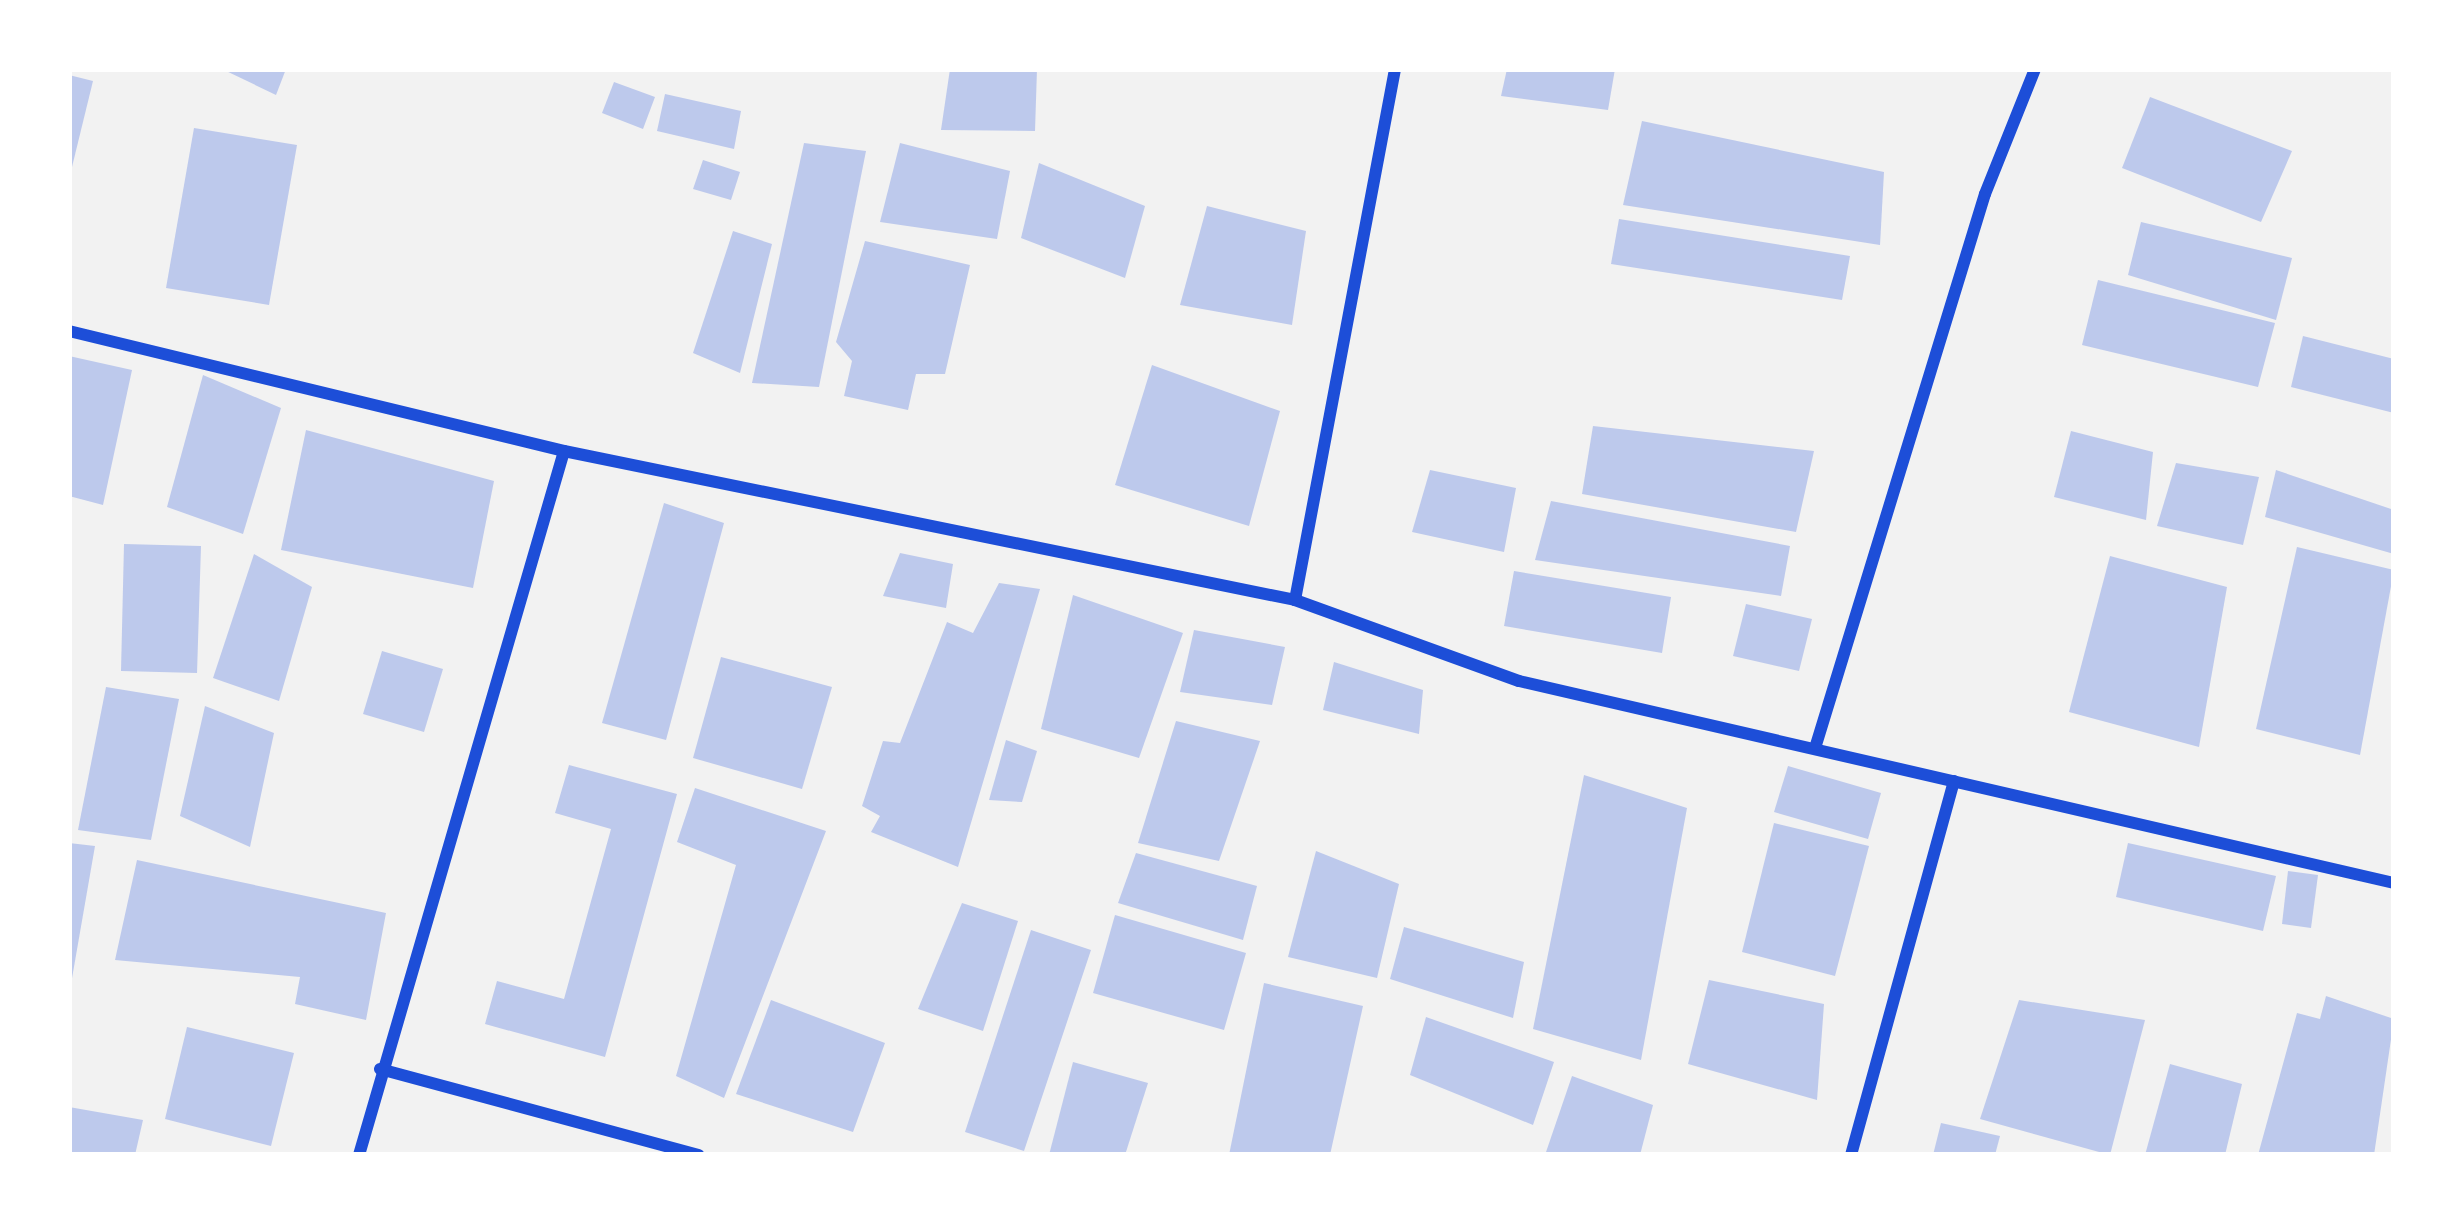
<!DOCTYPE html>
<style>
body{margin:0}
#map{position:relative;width:2463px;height:1224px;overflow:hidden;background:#f2f2f2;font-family:"Nunito Sans",sans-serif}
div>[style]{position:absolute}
.building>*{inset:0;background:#bdc9ec}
.minor>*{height:12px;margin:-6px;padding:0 6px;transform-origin:6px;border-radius:6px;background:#1d4ed8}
span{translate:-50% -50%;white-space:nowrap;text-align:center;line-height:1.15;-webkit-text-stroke:9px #fff;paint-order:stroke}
.frame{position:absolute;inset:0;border:72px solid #fff;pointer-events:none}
</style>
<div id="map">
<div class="building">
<div style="clip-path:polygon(222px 69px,286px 69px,276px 95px)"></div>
<div style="clip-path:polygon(950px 69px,1037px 69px,1035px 131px,941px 130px)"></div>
<div style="clip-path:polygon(1507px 69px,1615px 69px,1608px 110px,1501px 96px)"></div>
<div style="clip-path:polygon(69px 75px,93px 81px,71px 171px,69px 171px)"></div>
<div style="clip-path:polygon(614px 82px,655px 97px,643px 129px,602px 113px)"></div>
<div style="clip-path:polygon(665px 94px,741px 111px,734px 149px,657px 131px)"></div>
<div style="clip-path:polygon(2150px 97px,2292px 151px,2261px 222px,2122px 168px)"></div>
<div style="clip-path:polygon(1642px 121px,1884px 172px,1880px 245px,1623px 205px)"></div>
<div style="clip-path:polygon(194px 128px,297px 145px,269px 305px,166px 288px)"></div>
<div style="clip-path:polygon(804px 143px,866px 151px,819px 387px,752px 383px)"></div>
<div style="clip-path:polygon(900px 143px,1010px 171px,997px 239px,880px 222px)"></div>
<div style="clip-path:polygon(703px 160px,740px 172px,731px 200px,693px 189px)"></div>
<div style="clip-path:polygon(1039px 163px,1145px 206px,1125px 278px,1021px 238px)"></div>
<div style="clip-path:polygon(1207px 206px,1306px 231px,1292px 325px,1180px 305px)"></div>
<div style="clip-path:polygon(1619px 219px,1850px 256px,1842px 300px,1611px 264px)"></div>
<div style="clip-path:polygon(2141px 222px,2292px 258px,2276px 320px,2128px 275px)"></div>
<div style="clip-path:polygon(733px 231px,772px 244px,740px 373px,693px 353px)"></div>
<div style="clip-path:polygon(865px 241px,970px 265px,945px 374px,916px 374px,908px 410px,844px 396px,852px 361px,836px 342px)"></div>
<div style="clip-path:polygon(2098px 280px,2275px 323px,2258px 387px,2082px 345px)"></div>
<div style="clip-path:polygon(2303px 336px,2394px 359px,2394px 413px,2291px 387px)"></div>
<div style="clip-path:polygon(69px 356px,132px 370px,103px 505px,69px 496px)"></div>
<div style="clip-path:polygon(1152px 365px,1280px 411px,1249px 526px,1115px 485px)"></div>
<div style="clip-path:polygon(203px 375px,281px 408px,243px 534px,167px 507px)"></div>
<div style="clip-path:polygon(1593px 426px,1814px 451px,1796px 532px,1582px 494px)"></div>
<div style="clip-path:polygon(306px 430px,494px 481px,473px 588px,281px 550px)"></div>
<div style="clip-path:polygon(2071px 431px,2153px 452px,2146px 520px,2054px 497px)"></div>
<div style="clip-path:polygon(2176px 463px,2259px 477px,2243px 545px,2157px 526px)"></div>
<div style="clip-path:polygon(1430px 470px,1516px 488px,1504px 552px,1412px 532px)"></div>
<div style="clip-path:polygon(2276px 470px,2394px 510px,2394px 554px,2265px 517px)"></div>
<div style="clip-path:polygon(1551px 501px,1790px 546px,1781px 596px,1535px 560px)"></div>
<div style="clip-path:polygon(664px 503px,724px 523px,666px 740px,602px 723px)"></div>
<div style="clip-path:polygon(124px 544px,201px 546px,197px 673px,121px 671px)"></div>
<div style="clip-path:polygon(2297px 547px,2394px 570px,2360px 755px,2256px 729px)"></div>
<div style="clip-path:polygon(900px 553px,953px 564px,946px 608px,883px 596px)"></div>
<div style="clip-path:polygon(254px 554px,312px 587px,279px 701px,213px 678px)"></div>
<div style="clip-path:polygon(2110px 556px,2227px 587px,2199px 747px,2069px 712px)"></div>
<div style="clip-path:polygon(1514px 571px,1671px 597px,1662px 653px,1504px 626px)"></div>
<div style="clip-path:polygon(999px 583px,1040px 589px,958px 867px,871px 832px,880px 816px,862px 806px,883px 741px,900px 743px,947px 622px,973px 633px)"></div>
<div style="clip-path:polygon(1073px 595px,1183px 633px,1139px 758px,1041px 729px)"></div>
<div style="clip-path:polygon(1746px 604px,1812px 619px,1799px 671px,1733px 656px)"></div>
<div style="clip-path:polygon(1194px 630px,1285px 647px,1272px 705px,1180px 692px)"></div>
<div style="clip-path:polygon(382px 651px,443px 669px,424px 732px,363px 714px)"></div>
<div style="clip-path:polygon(721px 657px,832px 687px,802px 789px,693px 758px)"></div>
<div style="clip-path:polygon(1334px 662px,1423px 690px,1419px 734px,1323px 710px)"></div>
<div style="clip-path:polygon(106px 687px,179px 699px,151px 840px,78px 830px)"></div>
<div style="clip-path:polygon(205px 706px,274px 733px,250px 847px,180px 816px)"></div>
<div style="clip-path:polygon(1176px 721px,1260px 741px,1219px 861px,1138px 843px)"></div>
<div style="clip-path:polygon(1006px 740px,1037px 751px,1022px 802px,989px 800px)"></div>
<div style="clip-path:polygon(569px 765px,677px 794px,605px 1057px,485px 1024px,497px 981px,564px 999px,611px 829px,555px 813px)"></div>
<div style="clip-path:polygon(1788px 766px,1881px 793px,1868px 839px,1774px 812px)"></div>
<div style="clip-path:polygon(1584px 775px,1687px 808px,1641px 1060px,1533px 1029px)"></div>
<div style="clip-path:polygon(695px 788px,826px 831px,724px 1098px,676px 1076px,736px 865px,677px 842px)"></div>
<div style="clip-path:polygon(1774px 823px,1869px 846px,1835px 976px,1742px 952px)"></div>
<div style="clip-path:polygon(69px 843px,95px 846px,71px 984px,69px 984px)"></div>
<div style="clip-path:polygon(2128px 843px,2276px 876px,2263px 931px,2116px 897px)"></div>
<div style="clip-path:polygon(1316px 851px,1399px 884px,1377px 978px,1288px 957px)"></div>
<div style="clip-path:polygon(1136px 853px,1257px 886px,1243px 940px,1118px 903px)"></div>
<div style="clip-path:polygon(137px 860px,386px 913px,366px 1020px,295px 1004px,300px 977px,115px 960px)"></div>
<div style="clip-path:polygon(2288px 871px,2318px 875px,2311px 928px,2282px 924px)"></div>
<div style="clip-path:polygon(962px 903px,1018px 921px,983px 1031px,918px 1009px)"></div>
<div style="clip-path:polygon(1115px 915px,1246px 953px,1224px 1030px,1093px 993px)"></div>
<div style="clip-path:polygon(1404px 927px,1524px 962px,1513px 1018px,1390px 979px)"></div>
<div style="clip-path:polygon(1031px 930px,1091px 950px,1024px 1151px,965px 1132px)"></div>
<div style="clip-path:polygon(1709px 980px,1824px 1004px,1817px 1100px,1688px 1064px)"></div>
<div style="clip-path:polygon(1264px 983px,1363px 1006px,1330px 1155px,1229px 1155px)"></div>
<div style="clip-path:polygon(2326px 996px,2394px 1019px,2374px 1155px,2258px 1155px,2297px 1013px,2320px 1019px)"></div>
<div style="clip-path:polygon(771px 1000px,885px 1043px,853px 1132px,736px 1094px)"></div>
<div style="clip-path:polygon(2019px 1000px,2145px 1020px,2110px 1155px,1980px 1119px)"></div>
<div style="clip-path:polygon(1426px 1017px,1554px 1062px,1533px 1125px,1410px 1075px)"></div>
<div style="clip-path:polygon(187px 1027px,294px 1053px,271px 1146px,165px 1119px)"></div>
<div style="clip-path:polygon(1073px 1062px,1148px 1083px,1125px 1155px,1049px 1155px)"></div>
<div style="clip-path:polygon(2170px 1064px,2242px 1084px,2225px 1155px,2145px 1155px)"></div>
<div style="clip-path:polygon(1572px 1076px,1653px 1105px,1640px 1155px,1545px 1155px)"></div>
<div style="clip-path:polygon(69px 1107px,143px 1120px,135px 1155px,69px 1155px)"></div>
<div style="clip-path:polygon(1941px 1123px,2000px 1136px,1995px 1155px,1933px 1155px)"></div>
</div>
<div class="minor">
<div style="left:69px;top:331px;width:509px;rotate:13.63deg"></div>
<div style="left:564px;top:451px;width:746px;rotate:11.52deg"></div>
<div style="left:1295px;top:600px;width:238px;rotate:19.9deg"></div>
<div style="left:1519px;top:681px;width:898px;rotate:13deg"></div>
<div style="left:1295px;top:600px;width:540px;rotate:-79.33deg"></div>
<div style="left:1816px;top:745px;width:576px;rotate:-72.95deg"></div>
<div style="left:1985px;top:194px;width:135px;rotate:-68.2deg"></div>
<div style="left:380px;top:1069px;width:330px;rotate:15.1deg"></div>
<div style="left:359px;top:1155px;width:733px;rotate:-73.76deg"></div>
<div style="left:1851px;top:1155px;width:388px;rotate:-74.6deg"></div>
</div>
<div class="frame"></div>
</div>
